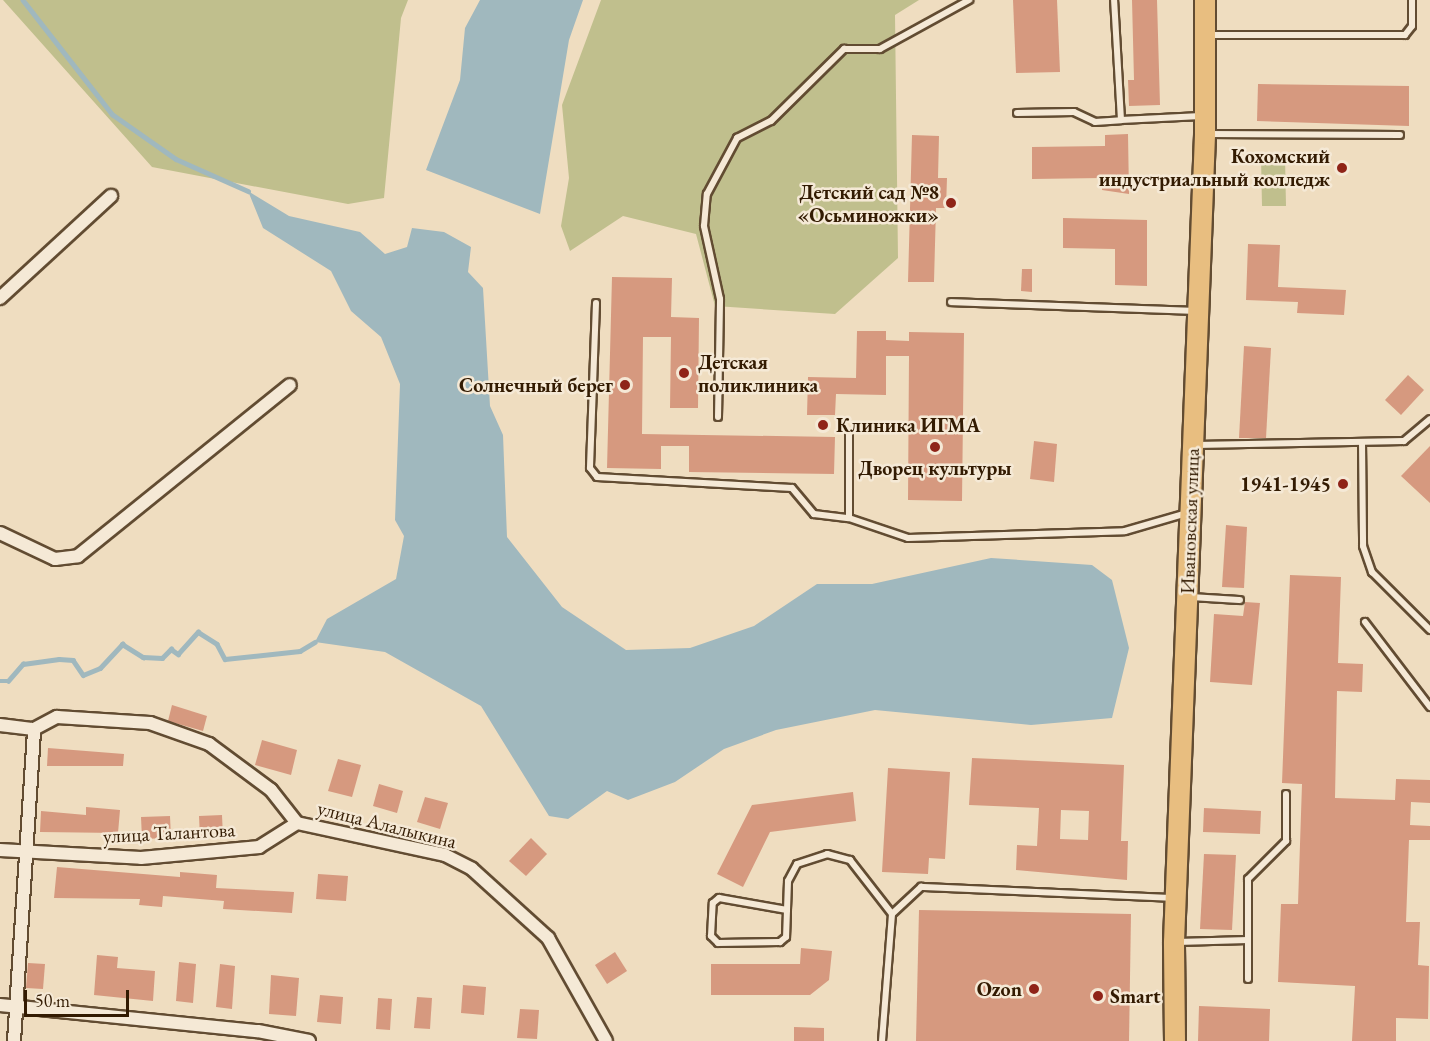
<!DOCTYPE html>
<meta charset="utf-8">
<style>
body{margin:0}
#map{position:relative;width:1430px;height:1041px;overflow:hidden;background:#efddc0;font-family:"EB Garamond",serif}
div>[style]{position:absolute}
.green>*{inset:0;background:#c0bf8d}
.water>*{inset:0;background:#a0b8be}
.stream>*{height:4.5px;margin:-2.25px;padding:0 2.25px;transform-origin:2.25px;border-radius:2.25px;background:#a0b8be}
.building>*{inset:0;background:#d6997f}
.roads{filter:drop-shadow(2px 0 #624c32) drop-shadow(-2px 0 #624c32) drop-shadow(0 2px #624c32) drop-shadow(0 -2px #624c32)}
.service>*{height:6px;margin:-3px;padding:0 3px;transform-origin:3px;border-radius:3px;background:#f5e9d6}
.minor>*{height:12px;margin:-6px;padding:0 6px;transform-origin:6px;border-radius:6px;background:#f5e9d6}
.primary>*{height:20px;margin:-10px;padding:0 10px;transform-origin:10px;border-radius:10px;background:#e8be80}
.dots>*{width:16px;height:16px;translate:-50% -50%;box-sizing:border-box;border:3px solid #f5e9d6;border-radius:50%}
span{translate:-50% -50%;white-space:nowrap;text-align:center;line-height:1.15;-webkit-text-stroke:5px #f5e9d6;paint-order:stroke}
.poi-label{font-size:20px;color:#331b02;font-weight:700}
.right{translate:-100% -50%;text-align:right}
.left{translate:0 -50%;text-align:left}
.street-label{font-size:20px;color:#331b02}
.scale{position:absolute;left:24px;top:990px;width:105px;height:27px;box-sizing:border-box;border:3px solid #331b02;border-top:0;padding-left:8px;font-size:18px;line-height:21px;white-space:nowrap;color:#331b02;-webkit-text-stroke:4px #f5e9d6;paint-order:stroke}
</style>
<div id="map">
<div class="green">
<div style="clip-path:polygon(3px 0,408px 0,401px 18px,384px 198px,348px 204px,152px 167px)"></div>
<div style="clip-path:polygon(601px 0,919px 0,895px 15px,898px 258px,835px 314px,715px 306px,696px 234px,623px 216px,570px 251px,561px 226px,569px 178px,562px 105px)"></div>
<div style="clip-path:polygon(1261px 157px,1285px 157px,1286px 206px,1262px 206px)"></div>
</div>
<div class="water">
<div style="clip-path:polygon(480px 0,583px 0,569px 40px,540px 214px,426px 170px,460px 80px,465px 28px)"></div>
<div style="clip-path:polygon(248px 191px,289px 216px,360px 232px,385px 254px,407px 247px,412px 228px,444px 232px,471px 247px,468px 272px,483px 288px,490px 406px,503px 435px,507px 537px,562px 607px,626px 650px,690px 648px,754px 626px,817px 584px,872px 584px,991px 558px,1092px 565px,1112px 580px,1129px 648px,1112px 718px,1031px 725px,875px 710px,776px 730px,724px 749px,675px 782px,628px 800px,607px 791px,568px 819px,549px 816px,481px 706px,385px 652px,315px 642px,327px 619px,396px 579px,404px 536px,395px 520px,400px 384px,381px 337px,351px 311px,331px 271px,263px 228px)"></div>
</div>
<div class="stream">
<div style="left:23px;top:0;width:145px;rotate:52deg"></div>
<div style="left:112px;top:114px;width:78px;rotate:35.1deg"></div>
<div style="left:176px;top:159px;width:79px;rotate:24deg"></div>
<div style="left:0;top:681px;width:8px"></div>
<div style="left:8px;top:681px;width:23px;rotate:-49deg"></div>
<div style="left:23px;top:664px;width:36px;rotate:-8deg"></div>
<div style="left:59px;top:659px;width:14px;rotate:4deg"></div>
<div style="left:73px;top:660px;width:18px;rotate:56deg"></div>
<div style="left:83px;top:675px;width:18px;rotate:-22deg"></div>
<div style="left:100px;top:668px;width:33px;rotate:-47deg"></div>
<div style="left:122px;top:644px;width:25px;rotate:32deg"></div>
<div style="left:143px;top:657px;width:19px;rotate:3deg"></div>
<div style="left:162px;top:658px;width:13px;rotate:-45deg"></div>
<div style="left:171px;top:649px;width:9px;rotate:36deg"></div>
<div style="left:178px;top:654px;width:30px;rotate:-48deg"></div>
<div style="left:198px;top:632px;width:22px;rotate:32deg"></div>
<div style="left:217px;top:644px;width:17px;rotate:62deg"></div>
<div style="left:225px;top:659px;width:75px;rotate:-6.1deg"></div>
<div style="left:300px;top:651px;width:17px;rotate:-31deg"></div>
</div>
<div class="building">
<div style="clip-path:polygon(1013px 0,1057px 0,1060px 72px,1016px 73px)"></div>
<div style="clip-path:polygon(1132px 0,1157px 0,1160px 105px,1129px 106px,1128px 80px,1134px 80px)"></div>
<div style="clip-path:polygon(1258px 84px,1409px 86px,1409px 126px,1257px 121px)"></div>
<div style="clip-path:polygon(1128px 134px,1129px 194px,1102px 190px,1102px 178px,1032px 179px,1032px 147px,1105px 146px,1105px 135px)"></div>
<div style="clip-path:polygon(912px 135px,939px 136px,938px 178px,947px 178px,946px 208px,936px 208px,934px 282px,908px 282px)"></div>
<div style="clip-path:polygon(1063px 218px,1147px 220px,1147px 286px,1115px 285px,1115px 249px,1063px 248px)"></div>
<div style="clip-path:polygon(1248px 244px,1280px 245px,1278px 287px,1346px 290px,1344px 315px,1297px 313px,1298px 302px,1246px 300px)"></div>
<div style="clip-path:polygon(1022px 269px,1032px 269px,1032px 292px,1021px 291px)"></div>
<div style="clip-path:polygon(612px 277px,672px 278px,671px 317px,699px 318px,698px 408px,670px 408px,671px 337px,643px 337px,642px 434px,835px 437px,834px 474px,689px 472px,689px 446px,661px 446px,661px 469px,607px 468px)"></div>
<div style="clip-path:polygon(857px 331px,886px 331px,886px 340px,909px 341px,909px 332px,964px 333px,962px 501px,908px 500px,909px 356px,886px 356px,886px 395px,836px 394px,835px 415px,807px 415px,808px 377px,856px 378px)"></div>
<div style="clip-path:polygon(1244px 346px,1271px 348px,1266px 438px,1239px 438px)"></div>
<div style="clip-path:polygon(1408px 375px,1424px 390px,1401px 415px,1385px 400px)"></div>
<div style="clip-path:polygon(1034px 441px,1057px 444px,1054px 482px,1030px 479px)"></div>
<div style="clip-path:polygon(1430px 446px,1430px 503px,1401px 476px)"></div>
<div style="clip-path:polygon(1226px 525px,1247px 527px,1244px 588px,1222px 587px)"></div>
<div style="clip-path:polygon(1290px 575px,1341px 577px,1338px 663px,1363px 664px,1362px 692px,1337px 691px,1335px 798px,1395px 800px,1396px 779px,1430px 780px,1430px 803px,1411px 802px,1410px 825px,1430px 826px,1430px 840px,1409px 840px,1406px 922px,1420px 922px,1418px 965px,1429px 966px,1428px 1019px,1396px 1018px,1396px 1041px,1352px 1041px,1355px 986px,1278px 982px,1281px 904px,1298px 904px,1302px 784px,1282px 783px)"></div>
<div style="clip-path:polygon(1245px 602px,1260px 603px,1252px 685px,1210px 682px,1214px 614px,1243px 616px)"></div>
<div style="clip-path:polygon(172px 705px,207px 716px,203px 731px,168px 721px)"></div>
<div style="clip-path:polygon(262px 740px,297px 750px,291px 775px,255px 765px)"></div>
<div style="clip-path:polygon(48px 748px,124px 754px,123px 766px,47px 766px)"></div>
<div style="clip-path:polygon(evenodd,972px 758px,1124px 765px,1121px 841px,1128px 841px,1127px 880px,1016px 870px,1017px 845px,1037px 846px,1039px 808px,969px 805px,972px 758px,1061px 810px,1089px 811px,1088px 840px,1060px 839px,1061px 810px)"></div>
<div style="clip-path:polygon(338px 759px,361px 765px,352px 797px,328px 791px)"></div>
<div style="clip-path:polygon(888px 768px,950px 772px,945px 859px,929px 858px,928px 874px,882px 872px)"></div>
<div style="clip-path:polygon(379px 784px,403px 791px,397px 813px,373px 806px)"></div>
<div style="clip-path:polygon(853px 792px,856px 821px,770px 832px,743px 887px,717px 874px,752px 805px)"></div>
<div style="clip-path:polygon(425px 797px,448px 803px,440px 829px,417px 822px)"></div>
<div style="clip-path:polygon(86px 807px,120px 810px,118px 833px,40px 832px,41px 811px,86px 815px)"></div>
<div style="clip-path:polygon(1204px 808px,1261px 811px,1260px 834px,1203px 832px)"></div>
<div style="clip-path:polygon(222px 815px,223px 837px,200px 838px,199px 816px)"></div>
<div style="clip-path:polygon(170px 816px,171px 838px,142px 839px,141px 817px)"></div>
<div style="clip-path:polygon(531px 838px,547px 854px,526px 876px,509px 861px)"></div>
<div style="clip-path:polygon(1204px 854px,1236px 855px,1232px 930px,1200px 929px)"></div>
<div style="clip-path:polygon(57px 867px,180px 877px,180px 872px,217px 875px,216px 888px,294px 892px,292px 913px,223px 909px,224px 901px,163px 896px,162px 907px,139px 905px,140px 899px,54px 898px)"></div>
<div style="clip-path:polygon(318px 874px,348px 876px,346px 901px,316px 899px)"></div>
<div style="clip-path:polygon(919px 910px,1131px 914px,1129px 1041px,916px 1041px)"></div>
<div style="clip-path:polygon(801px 948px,832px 951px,829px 980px,810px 995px,711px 995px,711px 964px,800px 964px)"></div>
<div style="clip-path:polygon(615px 952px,627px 971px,607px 984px,595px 965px)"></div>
<div style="clip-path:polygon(97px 955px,118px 957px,117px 968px,155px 971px,153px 1001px,94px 995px)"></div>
<div style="clip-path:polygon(179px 962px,196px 964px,193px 1003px,176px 1001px)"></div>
<div style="clip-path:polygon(28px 963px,45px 964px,43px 989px,26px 988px)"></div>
<div style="clip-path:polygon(220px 964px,235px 966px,232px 1009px,216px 1007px)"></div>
<div style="clip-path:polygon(271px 975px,299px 978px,296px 1016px,269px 1014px)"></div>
<div style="clip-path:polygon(463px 985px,486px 987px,484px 1015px,461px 1013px)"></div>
<div style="clip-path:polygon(320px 995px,343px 997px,341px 1024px,317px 1022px)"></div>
<div style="clip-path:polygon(417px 997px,432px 998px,430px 1029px,414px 1028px)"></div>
<div style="clip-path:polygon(378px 998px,392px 999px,390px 1030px,376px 1029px)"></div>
<div style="clip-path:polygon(1199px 1006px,1270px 1009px,1269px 1041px,1198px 1041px)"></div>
<div style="clip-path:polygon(520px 1009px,539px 1010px,537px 1039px,517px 1038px)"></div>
<div style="clip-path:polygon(794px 1027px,824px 1028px,824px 1041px,794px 1041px)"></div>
</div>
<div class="roads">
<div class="service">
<div style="left:1209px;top:35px;width:196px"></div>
<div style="left:1405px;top:35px;width:11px;rotate:-52deg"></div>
<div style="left:1412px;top:26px;width:26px;rotate:-90deg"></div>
<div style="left:1017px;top:113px;width:57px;rotate:-1deg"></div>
<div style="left:1074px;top:112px;width:23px;rotate:25deg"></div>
<div style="left:1095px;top:122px;width:26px;rotate:-4deg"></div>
<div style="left:1121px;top:120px;width:120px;rotate:-93.3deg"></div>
<div style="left:1121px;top:120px;width:80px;rotate:-2.9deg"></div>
<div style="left:1208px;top:134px;width:192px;rotate:0.3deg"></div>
<div style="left:951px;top:302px;width:243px;rotate:2.1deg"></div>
<div style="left:596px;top:303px;width:165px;rotate:92.1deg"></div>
<div style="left:590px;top:468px;width:11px;rotate:52deg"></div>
<div style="left:597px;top:477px;width:195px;rotate:3.2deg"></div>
<div style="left:792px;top:488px;width:34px;rotate:50deg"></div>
<div style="left:814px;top:514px;width:35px;rotate:7deg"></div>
<div style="left:849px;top:518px;width:62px;rotate:18.7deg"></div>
<div style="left:908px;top:538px;width:217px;rotate:-1.8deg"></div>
<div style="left:1125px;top:531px;width:65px;rotate:-16.2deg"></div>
<div style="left:718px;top:417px;width:118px;rotate:-89deg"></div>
<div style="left:720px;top:299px;width:75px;rotate:-102.4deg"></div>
<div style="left:704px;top:226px;width:32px;rotate:-85deg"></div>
<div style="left:707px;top:194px;width:64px;rotate:-61.8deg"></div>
<div style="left:737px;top:138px;width:38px;rotate:-27deg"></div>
<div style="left:771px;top:121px;width:103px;rotate:-44.6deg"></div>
<div style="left:844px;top:49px;width:36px"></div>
<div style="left:880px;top:49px;width:102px;rotate:-28.8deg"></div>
<div style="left:849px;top:433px;width:85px;rotate:90deg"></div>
<div style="left:1362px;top:442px;width:104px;rotate:89.4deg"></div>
<div style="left:1363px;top:546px;width:28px;rotate:71deg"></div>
<div style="left:1372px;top:572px;width:82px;rotate:45deg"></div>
<div style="left:1196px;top:445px;width:208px;rotate:-1.1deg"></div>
<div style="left:1404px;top:441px;width:34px;rotate:-40deg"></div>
<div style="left:1190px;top:597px;width:50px;rotate:3.4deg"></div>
<div style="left:1365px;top:622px;width:107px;rotate:52.6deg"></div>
<div style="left:787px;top:910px;width:27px;rotate:92deg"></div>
<div style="left:786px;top:937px;width:8px;rotate:140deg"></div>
<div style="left:780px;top:942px;width:62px;rotate:179.1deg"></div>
<div style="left:718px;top:943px;width:10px;rotate:-135deg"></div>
<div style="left:711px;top:936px;width:33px;rotate:-87deg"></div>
<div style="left:713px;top:903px;width:8px;rotate:-40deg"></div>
<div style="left:719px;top:898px;width:69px;rotate:10deg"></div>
<div style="left:787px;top:910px;width:29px;rotate:-88deg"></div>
<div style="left:788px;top:881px;width:19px;rotate:-62deg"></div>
<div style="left:797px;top:864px;width:32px;rotate:-18deg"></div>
<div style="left:827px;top:854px;width:24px;rotate:15deg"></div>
<div style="left:850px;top:860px;width:68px;rotate:52.1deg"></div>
<div style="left:1248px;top:940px;width:61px;rotate:-90deg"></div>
<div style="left:1248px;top:879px;width:54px;rotate:-45deg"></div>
<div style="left:1286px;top:841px;width:47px;rotate:-90deg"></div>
<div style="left:1177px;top:942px;width:71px;rotate:-1.6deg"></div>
<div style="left:1248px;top:940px;width:39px;rotate:90deg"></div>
<div style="left:882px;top:1041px;width:127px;rotate:-85.5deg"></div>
<div style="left:892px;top:914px;width:40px;rotate:-43deg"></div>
<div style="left:921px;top:887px;width:252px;rotate:2.5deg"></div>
</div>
<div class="minor">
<div style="left:0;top:298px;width:151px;rotate:-42.6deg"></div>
<div style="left:0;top:533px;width:61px;rotate:25.3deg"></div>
<div style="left:55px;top:559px;width:23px;rotate:-7deg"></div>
<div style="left:78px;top:556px;width:272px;rotate:-38.9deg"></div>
<div style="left:0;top:725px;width:34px;rotate:7deg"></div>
<div style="left:34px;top:729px;width:26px;rotate:-28deg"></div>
<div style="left:57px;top:717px;width:93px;rotate:3.7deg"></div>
<div style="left:150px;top:723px;width:63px;rotate:19.6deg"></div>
<div style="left:209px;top:744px;width:77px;rotate:36.6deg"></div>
<div style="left:271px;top:790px;width:42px;rotate:51.8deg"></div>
<div style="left:297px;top:823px;width:151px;rotate:12.2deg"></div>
<div style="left:445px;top:855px;width:30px;rotate:27deg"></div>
<div style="left:472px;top:869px;width:103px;rotate:42.2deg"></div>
<div style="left:548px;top:938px;width:118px;rotate:60.6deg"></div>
<div style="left:0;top:850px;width:141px;rotate:3.2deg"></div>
<div style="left:141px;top:858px;width:119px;rotate:-5.3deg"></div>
<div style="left:259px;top:847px;width:45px;rotate:-32.3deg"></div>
<div style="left:0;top:1005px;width:259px;rotate:5.8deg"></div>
<div style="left:258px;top:1031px;width:52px;rotate:11.1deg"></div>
<div style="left:14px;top:1041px;width:313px;rotate:-86.3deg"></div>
</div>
<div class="primary">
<div style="left:1175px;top:1041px;width:99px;rotate:-90.6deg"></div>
<div style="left:1174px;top:942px;width:809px;rotate:-87.8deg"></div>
<div style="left:1205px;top:134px;width:134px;rotate:-90deg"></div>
</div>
</div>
<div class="dots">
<div style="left:1342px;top:168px;background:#8f2418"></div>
<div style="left:951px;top:203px;background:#8f2418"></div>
<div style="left:684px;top:373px;background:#8f2418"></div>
<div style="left:625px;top:385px;background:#8f2418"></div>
<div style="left:823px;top:425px;background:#8f2418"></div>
<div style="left:935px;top:447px;background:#8f2418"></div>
<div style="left:1343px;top:484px;background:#8f2418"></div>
<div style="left:1034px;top:989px;background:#8f2418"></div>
<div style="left:1098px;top:996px;background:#8f2418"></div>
</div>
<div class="poi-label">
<span class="right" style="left:1330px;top:168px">Кохомский<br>индустриальный колледж</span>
<span class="right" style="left:939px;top:204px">Детский сад №8<br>«Осьминожки»</span>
<span class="left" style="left:698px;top:374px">Детская<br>поликлиника</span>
<span class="right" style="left:613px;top:385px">Солнечный берег</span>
<span class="left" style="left:836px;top:425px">Клиника ИГМА</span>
<span style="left:935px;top:468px">Дворец культуры</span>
<span class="right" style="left:1331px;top:484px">1941-1945</span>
<span class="right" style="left:1022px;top:989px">Ozon</span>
<span class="left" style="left:1110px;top:996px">Smart</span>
</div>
<div class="street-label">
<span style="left:1190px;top:521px;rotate:-88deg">Ивановская улица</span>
<span style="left:387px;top:825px;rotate:14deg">улица Алалыкина</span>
<span style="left:169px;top:833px;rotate:-3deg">улица Талантова</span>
</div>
<div class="scale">50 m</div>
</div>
